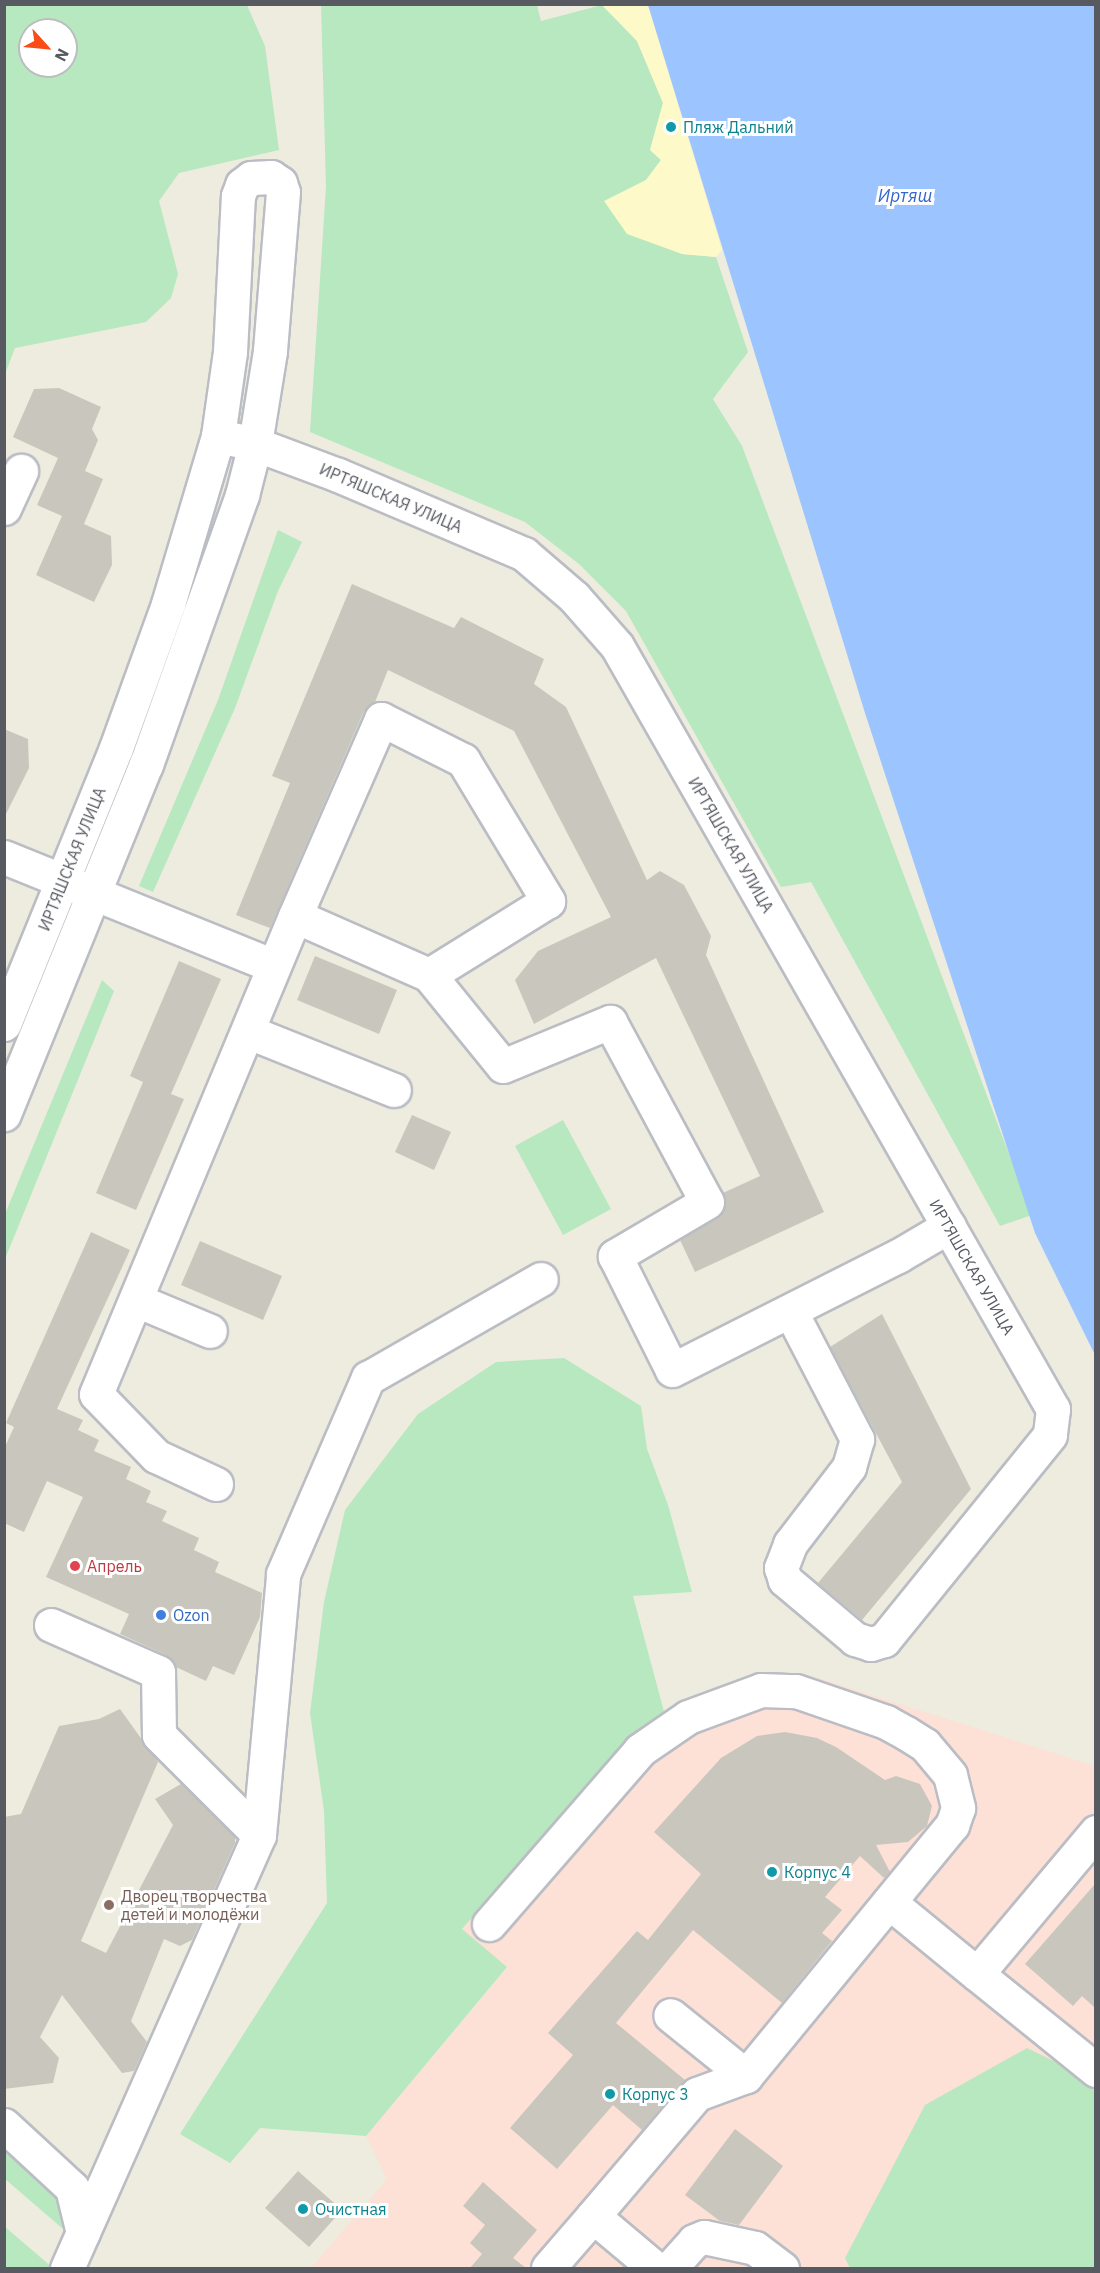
<!DOCTYPE html>
<meta charset="utf-8">
<style>
body{margin:0}
#map{position:relative;width:1100px;height:2273px;overflow:hidden;background:#edecde;font-family:"IBM Plex Sans",sans-serif}
div>[style]{position:absolute}
.medical>*{inset:0;background:#fde0d6}
.green>*{inset:0;background:#b7e8bf}
.sand>*{inset:0;background:#fef9c8}
.water>*{inset:0;background:#9cc4ff}
.building>*{inset:0;background:#c9c7bd}
.roads{filter:drop-shadow(2px 0 #bbbdc4) drop-shadow(-2px 0 #bbbdc4) drop-shadow(0 2px #bbbdc4) drop-shadow(0 -2px #bbbdc4)}
.minor>*{height:33px;margin:-16.5px;padding:0 16.5px;transform-origin:16.5px;border-radius:16.5px;background:#fff}
.dots>*{width:16px;height:16px;translate:-50% -50%;box-sizing:border-box;border:3px solid #fff;border-radius:50%}
span{translate:-50% -50%;white-space:nowrap;text-align:center;line-height:1.15;-webkit-text-stroke:6px #fff;paint-order:stroke}
.culture-label{font-size:16px;color:#0d838f}
.left{translate:0 -50%;text-align:left}
.street-label{font-size:16px;color:#575a61}
.health-label{font-size:16px;color:#be3a42}
.shop-label{font-size:16px;color:#366cbe}
.education-label{font-size:16px;color:#785e54}
.water-label{font-size:18px;color:#3366cd;font-style:italic}
.frame{position:absolute;inset:0;border:6px solid #575a61;pointer-events:none}
.north{position:absolute;left:18px;top:18px;width:60px;height:60px;box-sizing:border-box;background:#fff;border:2px solid #bcbdc0;border-radius:50%;rotate:117deg;font-size:16px;font-weight:700;line-height:24px;text-align:center;color:#575a61}
.north::after{content:'';display:block;margin:auto;width:21px;height:27px;background:#fa4c17;clip-path:polygon(50% 0,100% 100%,50% 72%,0 100%)}
</style>
<div id="map">
<div class="medical">
<div style="clip-path:polygon(808px 1675px,1095px 1766px,1095px 2268px,311px 2268px,387px 2179px,366px 2136px,507px 1968px,462px 1930px,614px 1756px,743px 1680px)"></div>
</div>
<div class="green">
<div style="clip-path:polygon(evenodd,5px 4px,247px 5px,265px 46px,279px 150px,179px 173px,159px 201px,178px 274px,171px 298px,146px 322px,15px 348px,5px 374px,5px 4px,30px 30px,66px 30px,66px 66px,30px 66px,30px 30px)"></div>
<div style="clip-path:polygon(321px 5px,537px 5px,541px 21px,602px 5px,637px 41px,663px 103px,650px 150px,661px 160px,646px 180px,605px 202px,682px 254px,716px 257px,748px 352px,713px 399px,742px 446px,1032px 1215px,1000px 1226px,811px 882px,781px 887px,626px 611px,579px 564px,525px 522px,310px 432px,326px 187px)"></div>
<div style="clip-path:polygon(278px 530px,302px 542px,278px 591px,235px 708px,153px 892px,139px 886px,218px 700px)"></div>
<div style="clip-path:polygon(102px 980px,114px 991px,5px 1259px,5px 1214px)"></div>
<div style="clip-path:polygon(563px 1120px,611px 1209px,563px 1235px,515px 1146px)"></div>
<div style="clip-path:polygon(564px 1358px,641px 1406px,647px 1449px,668px 1505px,692px 1592px,633px 1596px,666px 1719px,614px 1756px,462px 1929px,507px 1967px,366px 2136px,260px 2128px,230px 2163px,180px 2134px,327px 1903px,324px 1811px,310px 1713px,324px 1602px,345px 1510px,418px 1414px,496px 1362px)"></div>
<div style="clip-path:polygon(1027px 2048px,1064px 2066px,1095px 2091px,1095px 2268px,850px 2268px,845px 2258px,925px 2105px)"></div>
<div style="clip-path:polygon(4px 2134px,67px 2190px,69px 2234px,5px 2179px)"></div>
<div style="clip-path:polygon(4px 2226px,53px 2268px,5px 2268px)"></div>
</div>
<div class="sand">
<div style="clip-path:polygon(574px 5px,648px 5px,722px 250px,716px 257px,682px 254px,627px 234px,604px 201px,646px 180px,661px 160px,650px 150px,663px 103px,637px 41px,602px 5px)"></div>
</div>
<div class="water">
<div style="clip-path:polygon(648px 5px,1095px 5px,1095px 1355px,1035px 1233px,865px 713px)"></div>
</div>
<div class="building">
<div style="clip-path:polygon(59px 388px,101px 407px,92px 429px,98px 440px,85px 471px,103px 479px,84px 524px,111px 536px,112px 565px,94px 602px,36px 575px,62px 516px,37px 505px,58px 458px,13px 437px,34px 389px)"></div>
<div style="clip-path:polygon(352px 584px,454px 628px,461px 617px,544px 659px,534px 684px,566px 707px,647px 880px,660px 871px,684px 885px,711px 936px,706px 955px,824px 1212px,695px 1272px,680px 1240px,723px 1212px,723px 1193px,760px 1176px,656px 958px,534px 1024px,515px 980px,538px 951px,611px 917px,514px 731px,388px 670px,375px 702px,364px 711px,270px 928px,236px 915px,290px 783px,272px 776px)"></div>
<div style="clip-path:polygon(4px 729px,28px 739px,29px 768px,4px 818px)"></div>
<div style="clip-path:polygon(315px 956px,397px 990px,379px 1034px,297px 1000px)"></div>
<div style="clip-path:polygon(179px 961px,221px 979px,171px 1094px,184px 1099px,136px 1210px,96px 1193px,143px 1082px,130px 1076px)"></div>
<div style="clip-path:polygon(412px 1115px,451px 1132px,434px 1170px,395px 1152px)"></div>
<div style="clip-path:polygon(91px 1232px,130px 1250px,57px 1409px,83px 1420px,78px 1430px,99px 1440px,94px 1451px,131px 1467px,126px 1479px,151px 1491px,146px 1502px,167px 1511px,162px 1521px,199px 1538px,194px 1550px,219px 1562px,215px 1572px,262px 1593px,260px 1617px,234px 1675px,213px 1666px,206px 1681px,176px 1667px,166px 1655px,120px 1634px,129px 1614px,46px 1577px,83px 1497px,47px 1481px,24px 1532px,4px 1523px,4px 1449px,14px 1427px,6px 1423px)"></div>
<div style="clip-path:polygon(200px 1241px,282px 1276px,263px 1320px,181px 1285px)"></div>
<div style="clip-path:polygon(882px 1314px,971px 1489px,862px 1620px,818px 1583px,902px 1482px,830px 1347px)"></div>
<div style="clip-path:polygon(120px 1709px,158px 1762px,81px 1941px,106px 1953px,173px 1825px,155px 1799px,181px 1784px,235px 1837px,235px 1843px,192px 1940px,180px 1946px,164px 1939px,131px 2021px,147px 2042px,134px 2071px,122px 2073px,62px 1995px,40px 2037px,59px 2058px,53px 2083px,4px 2089px,4px 1817px,21px 1814px,59px 1726px,99px 1719px)"></div>
<div style="clip-path:polygon(785px 1732px,817px 1738px,836px 1747px,885px 1780px,896px 1776px,920px 1784px,932px 1806px,927px 1826px,908px 1842px,876px 1845px,890px 1872px,884px 1878px,860px 1856px,825px 1897px,842px 1910px,822px 1933px,832px 1941px,782px 2003px,693px 1930px,616px 2023px,685px 2080px,642px 2130px,613px 2105px,557px 2169px,510px 2128px,573px 2055px,548px 2033px,637px 1931px,648px 1940px,701px 1874px,654px 1832px,721px 1758px,757px 1736px)"></div>
<div style="clip-path:polygon(1095px 1884px,1095px 2008px,1082px 1996px,1073px 2006px,1025px 1964px)"></div>
<div style="clip-path:polygon(735px 2129px,783px 2166px,739px 2225px,720px 2221px,685px 2195px)"></div>
<div style="clip-path:polygon(298px 2171px,342px 2210px,309px 2247px,265px 2208px)"></div>
<div style="clip-path:polygon(483px 2182px,537px 2230px,513px 2258px,526px 2268px,470px 2268px,482px 2254px,470px 2243px,485px 2225px,463px 2206px)"></div>
</div>
<div class="roads">
<div class="minor">
<div style="left:218px;top:436px;width:38px;rotate:12deg"></div>
<div style="left:255px;top:444px;width:89px;rotate:20.5deg"></div>
<div style="left:338px;top:475px;width:202px;rotate:23deg"></div>
<div style="left:524px;top:554px;width:66px;rotate:40.7deg"></div>
<div style="left:574px;top:597px;width:65px;rotate:48.7deg"></div>
<div style="left:617px;top:646px;width:879px;rotate:60.26deg"></div>
<div style="left:1053px;top:1409px;width:26px;rotate:97deg"></div>
<div style="left:1050px;top:1435px;width:264px;rotate:129deg"></div>
<div style="left:884px;top:1640px;width:14px;rotate:163deg"></div>
<div style="left:871px;top:1644px;width:17px;rotate:-163deg"></div>
<div style="left:855px;top:1639px;width:92px;rotate:-139.9deg"></div>
<div style="left:785px;top:1580px;width:13px;rotate:-108deg"></div>
<div style="left:781px;top:1568px;width:26px;rotate:-69deg"></div>
<div style="left:790px;top:1544px;width:97px;rotate:-52.5deg"></div>
<div style="left:849px;top:1467px;width:29px;rotate:-74deg"></div>
<div style="left:857px;top:1439px;width:143px;rotate:-117.5deg"></div>
<div style="left:4px;top:508px;width:41px;rotate:-65.3deg"></div>
<div style="left:4px;top:857px;width:291px;rotate:22deg"></div>
<div style="left:429px;top:975px;width:117px;rotate:50.9deg"></div>
<div style="left:503px;top:1066px;width:116px;rotate:-22.4deg"></div>
<div style="left:610px;top:1022px;width:204px;rotate:61.7deg"></div>
<div style="left:707px;top:1202px;width:107px;rotate:149.6deg"></div>
<div style="left:615px;top:1256px;width:127px;rotate:63.4deg"></div>
<div style="left:672px;top:1370px;width:253px;rotate:-26.8deg"></div>
<div style="left:898px;top:1256px;width:59px;rotate:-30.5deg"></div>
<div style="left:4px;top:1024px;width:298px;rotate:-67.9deg"></div>
<div style="left:116px;top:748px;width:153px;rotate:-70.1deg"></div>
<div style="left:168px;top:604px;width:175px;rotate:-73.4deg"></div>
<div style="left:218px;top:436px;width:85px;rotate:-81.9deg"></div>
<div style="left:230px;top:352px;width:156px;rotate:-87.1deg"></div>
<div style="left:238px;top:196px;width:12px;rotate:-70deg"></div>
<div style="left:242px;top:185px;width:11px;rotate:-38deg"></div>
<div style="left:251px;top:178px;width:20px;rotate:-3deg"></div>
<div style="left:271px;top:177px;width:11px;rotate:34deg"></div>
<div style="left:280px;top:183px;width:9px;rotate:72deg"></div>
<div style="left:283px;top:192px;width:160px;rotate:94.7deg"></div>
<div style="left:270px;top:351px;width:94px;rotate:99.2deg"></div>
<div style="left:255px;top:444px;width:53px;rotate:104.3deg"></div>
<div style="left:242px;top:495px;width:286px;rotate:109.6deg"></div>
<div style="left:146px;top:764px;width:378px;rotate:112.1deg"></div>
<div style="left:249px;top:1032px;width:156px;rotate:21.8deg"></div>
<div style="left:136px;top:1300px;width:80px;rotate:22.7deg"></div>
<div style="left:216px;top:1484px;width:66px;rotate:-155deg"></div>
<div style="left:156px;top:1456px;width:86px;rotate:-134.1deg"></div>
<div style="left:96px;top:1394px;width:518px;rotate:-67.4deg"></div>
<div style="left:295px;top:916px;width:215px;rotate:-66.4deg"></div>
<div style="left:381px;top:719px;width:92px;rotate:26.6deg"></div>
<div style="left:463px;top:760px;width:165px;rotate:58.9deg"></div>
<div style="left:548px;top:901px;width:140px;rotate:148.1deg"></div>
<div style="left:429px;top:975px;width:146px;rotate:-156.2deg"></div>
<div style="left:51px;top:1625px;width:117px;rotate:23.7deg"></div>
<div style="left:158px;top:1672px;width:63px;rotate:89.1deg"></div>
<div style="left:159px;top:1735px;width:141px;rotate:45deg"></div>
<div style="left:259px;top:1835px;width:474px;rotate:113.9deg"></div>
<div style="left:1096px;top:1832px;width:185px;rotate:130deg"></div>
<div style="left:977px;top:1974px;width:153px;rotate:38.9deg"></div>
<div style="left:259px;top:1835px;width:262px;rotate:-84.7deg"></div>
<div style="left:283px;top:1574px;width:214px;rotate:-66.6deg"></div>
<div style="left:368px;top:1378px;width:199px;rotate:-29.8deg"></div>
<div style="left:889px;top:1902px;width:114px;rotate:39.3deg"></div>
<div style="left:489px;top:1924px;width:230px;rotate:-49deg"></div>
<div style="left:640px;top:1750px;width:58px;rotate:-34.5deg"></div>
<div style="left:688px;top:1717px;width:78px;rotate:-20.3deg"></div>
<div style="left:761px;top:1690px;width:35px;rotate:2deg"></div>
<div style="left:796px;top:1691px;width:95px;rotate:19deg"></div>
<div style="left:886px;top:1722px;width:23px;rotate:29deg"></div>
<div style="left:906px;top:1733px;width:22px;rotate:32deg"></div>
<div style="left:925px;top:1745px;width:39px;rotate:50deg"></div>
<div style="left:950px;top:1775px;width:34px;rotate:76deg"></div>
<div style="left:958px;top:1808px;width:18px;rotate:109deg"></div>
<div style="left:952px;top:1825px;width:325px;rotate:129.4deg"></div>
<div style="left:4px;top:2125px;width:93px;rotate:42.8deg"></div>
<div style="left:72px;top:2188px;width:46px;rotate:76.3deg"></div>
<div style="left:593px;top:2216px;width:160px;rotate:-49.6deg"></div>
<div style="left:697px;top:2094px;width:52px;rotate:-20.2deg"></div>
<div style="left:746px;top:2076px;width:97px;rotate:-141.2deg"></div>
<div style="left:548px;top:2268px;width:69px;rotate:-49.1deg"></div>
<div style="left:593px;top:2216px;width:81px;rotate:40deg"></div>
<div style="left:670px;top:2268px;width:36px;rotate:-48deg"></div>
<div style="left:694px;top:2241px;width:11px;rotate:-22deg"></div>
<div style="left:704px;top:2237px;width:52px;rotate:12.2deg"></div>
<div style="left:755px;top:2248px;width:34px;rotate:37deg"></div>
</div>
</div>
<div class="dots">
<div style="left:671px;top:127px;background:#0f9aa8"></div>
<div style="left:75px;top:1566px;background:#e0444e"></div>
<div style="left:161px;top:1615px;background:#3f7fe0"></div>
<div style="left:772px;top:1872px;background:#0f9aa8"></div>
<div style="left:109px;top:1905px;background:#8d6e63"></div>
<div style="left:610px;top:2094px;background:#0f9aa8"></div>
<div style="left:303px;top:2209px;background:#0f9aa8"></div>
</div>
<div class="culture-label">
<span class="left" style="left:683px;top:127px">Пляж Дальний</span>
<span class="left" style="left:784px;top:1872px">Корпус 4</span>
<span class="left" style="left:622px;top:2094px">Корпус 3</span>
<span class="left" style="left:315px;top:2209px">Очистная</span>
</div>
<div class="street-label">
<span style="left:391px;top:498px;rotate:23deg">ИРТЯШСКАЯ УЛИЦА</span>
<span style="left:731px;top:845px;rotate:60deg">ИРТЯШСКАЯ УЛИЦА</span>
<span style="left:72px;top:859px;rotate:-68deg">ИРТЯШСКАЯ УЛИЦА</span>
<span style="left:972px;top:1267px;rotate:60deg">ИРТЯШСКАЯ УЛИЦА</span>
</div>
<div class="health-label">
<span class="left" style="left:87px;top:1566px">Апрель</span>
</div>
<div class="shop-label">
<span class="left" style="left:173px;top:1615px">Ozon</span>
</div>
<div class="education-label">
<span class="left" style="left:121px;top:1905px">Дворец творчества<br>детей и молодёжи</span>
</div>
<div class="water-label">
<span style="left:905px;top:196px">Иртяш</span>
</div>
<div class="frame"></div>
<div class="north">N</div>
</div>
